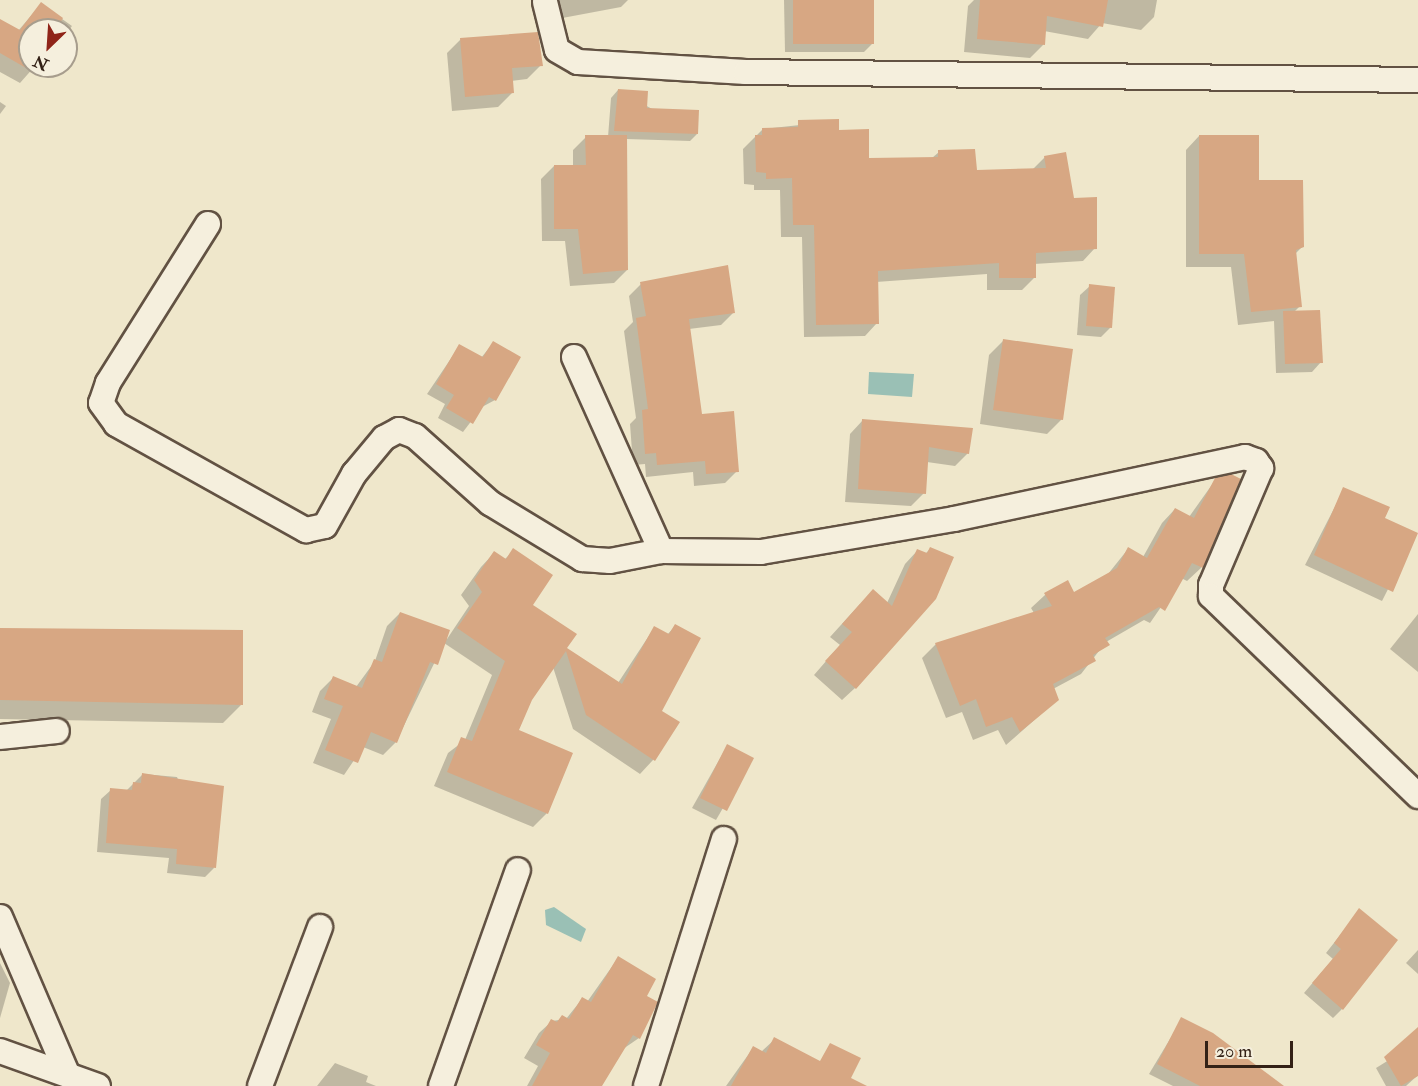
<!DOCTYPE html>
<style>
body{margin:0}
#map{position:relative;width:1418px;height:1086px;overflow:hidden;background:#efe7cb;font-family:"IM FELL Double Pica",serif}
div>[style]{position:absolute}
.water>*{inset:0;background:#9ac0b5}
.shadow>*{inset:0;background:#0003}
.building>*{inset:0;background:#d7a783}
.roads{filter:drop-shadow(2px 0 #625243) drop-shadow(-2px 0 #625243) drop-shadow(0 2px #625243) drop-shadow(0 -2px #625243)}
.minor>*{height:24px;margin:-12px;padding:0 12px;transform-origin:12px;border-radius:12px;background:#f5efdd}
span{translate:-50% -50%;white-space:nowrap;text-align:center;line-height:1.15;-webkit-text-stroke:5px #f5efdd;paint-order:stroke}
.north{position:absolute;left:18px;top:18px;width:60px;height:60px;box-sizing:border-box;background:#f5efdd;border:2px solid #a79d8d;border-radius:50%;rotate:205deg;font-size:16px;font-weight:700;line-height:24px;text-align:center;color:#332116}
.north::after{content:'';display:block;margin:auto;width:21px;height:27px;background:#8f2418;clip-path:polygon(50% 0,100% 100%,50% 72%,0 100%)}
.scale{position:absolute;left:1205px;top:1041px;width:88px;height:27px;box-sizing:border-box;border:3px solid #332116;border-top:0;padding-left:8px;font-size:18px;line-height:21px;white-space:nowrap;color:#332116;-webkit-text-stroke:4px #f5efdd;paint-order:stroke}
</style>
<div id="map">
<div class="water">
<div style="clip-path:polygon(869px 372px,914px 374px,912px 397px,868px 394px)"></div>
<div style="clip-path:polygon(554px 907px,586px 929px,581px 942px,546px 925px,545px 910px)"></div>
</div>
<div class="shadow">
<div style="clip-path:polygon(553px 0,628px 0,621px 7px,557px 19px)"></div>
<div style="clip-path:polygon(784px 0,872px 0,873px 43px,864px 52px,785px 52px)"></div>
<div style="clip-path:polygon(974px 0,1157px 0,1154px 17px,1141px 30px,1102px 23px,1088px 39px,1044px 31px,1043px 45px,1030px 58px,964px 52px,968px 6px)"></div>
<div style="clip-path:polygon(41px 4px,72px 26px,66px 34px,30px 30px,30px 66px,35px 66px,20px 83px,0 72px,0 21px,18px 31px)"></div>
<div style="clip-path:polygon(461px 39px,541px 65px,527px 79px,511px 81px,512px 93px,498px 107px,452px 111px,447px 53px)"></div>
<div style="clip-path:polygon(618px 90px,697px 134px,690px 141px,626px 139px,627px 270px,614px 283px,570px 286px,565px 241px,542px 241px,541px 179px,554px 166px,573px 166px,573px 150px,586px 137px,608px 137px,611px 98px)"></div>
<div style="clip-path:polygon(0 102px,6px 106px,0 114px)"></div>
<div style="clip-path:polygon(837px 121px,838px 132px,868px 160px,932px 158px,939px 152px,975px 171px,1032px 170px,1045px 157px,1072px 199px,1095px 198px,1095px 248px,1083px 261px,1034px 264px,1034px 278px,1022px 290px,987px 290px,987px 274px,876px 282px,877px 323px,865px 336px,804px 337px,802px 237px,781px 237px,780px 190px,754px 190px,754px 185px,744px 184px,743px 149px,763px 129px)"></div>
<div style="clip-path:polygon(1199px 136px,1303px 246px,1295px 254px,1300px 306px,1294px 312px,1321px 362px,1312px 372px,1276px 373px,1274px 321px,1238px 325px,1231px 267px,1186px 267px,1186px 150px)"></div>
<div style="clip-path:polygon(641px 284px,733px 313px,721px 325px,689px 329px,701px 415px,737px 471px,725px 483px,694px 486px,693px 472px,646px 477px,645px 464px,633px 465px,630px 424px,636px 418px,624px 331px,633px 322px,629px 296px)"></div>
<div style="clip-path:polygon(1090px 286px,1111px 327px,1101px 337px,1077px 335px,1080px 295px)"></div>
<div style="clip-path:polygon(1004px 340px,1062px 419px,1047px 434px,980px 424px,989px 355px)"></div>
<div style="clip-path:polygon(493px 343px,495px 400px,482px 407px,463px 432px,438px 418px,445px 404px,427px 394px,460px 345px,481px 358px)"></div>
<div style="clip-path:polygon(863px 420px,968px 453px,955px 466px,927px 462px,924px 493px,911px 506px,845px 502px,850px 434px)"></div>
<div style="clip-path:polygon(1216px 479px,1239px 480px,1201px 568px,1187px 581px,1181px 578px,1150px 623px,1144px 620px,1106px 642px,1081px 674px,1053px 689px,1057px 700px,1006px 745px,998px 730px,973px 740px,962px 712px,946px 718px,922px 658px,936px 644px,1034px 613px,1031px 608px,1045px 595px,1073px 594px,1108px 574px,1128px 549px,1143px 557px,1162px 523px,1175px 509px,1189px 517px)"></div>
<div style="clip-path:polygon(1344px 489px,1383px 519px,1416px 534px,1382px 601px,1305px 565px)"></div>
<div style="clip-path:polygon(930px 549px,855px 688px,842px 700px,814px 675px,840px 645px,830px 637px,860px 604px,887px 603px,905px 564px,917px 551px,925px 554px)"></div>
<div style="clip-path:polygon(514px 550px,531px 605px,565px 648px,618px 683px,654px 628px,667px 635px,675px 626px,653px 760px,640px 774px,573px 729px,552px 664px,538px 681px,518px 731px,547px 813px,533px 827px,434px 786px,448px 753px,465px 740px,492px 675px,444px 643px,396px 742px,383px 755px,363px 747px,344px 775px,313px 763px,331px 719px,312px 712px,320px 691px,333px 678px,356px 687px,375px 661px,387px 626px,400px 613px,447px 639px,469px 606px,461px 595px,481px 567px,494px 553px,504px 560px)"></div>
<div style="clip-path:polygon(1418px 614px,1418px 672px,1390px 649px)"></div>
<div style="clip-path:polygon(0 630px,241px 705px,223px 723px,0 719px)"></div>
<div style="clip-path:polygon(727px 746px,752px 758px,716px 820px,692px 808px)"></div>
<div style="clip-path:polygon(143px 774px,177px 777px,214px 868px,205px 877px,167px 873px,169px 858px,97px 852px,101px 799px,111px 790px,126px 791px)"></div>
<div style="clip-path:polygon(1360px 910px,1342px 1009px,1333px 1018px,1304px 993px,1333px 959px,1326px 953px)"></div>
<div style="clip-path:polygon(1418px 950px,1418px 974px,1406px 963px)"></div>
<div style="clip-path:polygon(618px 958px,645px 996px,639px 1038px,623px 1049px,601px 1086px,527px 1086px,538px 1066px,524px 1058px,539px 1033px,552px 1021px,566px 1019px,582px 999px,587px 1002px)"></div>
<div style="clip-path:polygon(0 963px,10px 983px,0 1018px)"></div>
<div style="clip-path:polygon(1182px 1019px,1260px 1086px,1173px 1086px,1149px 1074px)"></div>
<div style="clip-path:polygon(775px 1039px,799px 1086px,726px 1086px,753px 1048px,761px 1052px)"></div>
<div style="clip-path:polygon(1418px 1042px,1418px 1075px,1406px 1086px,1386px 1086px,1376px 1068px)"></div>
<div style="clip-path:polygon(335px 1063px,368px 1076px,366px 1082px,376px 1086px,317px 1086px)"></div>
</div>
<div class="building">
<div style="clip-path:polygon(793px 0,874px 0,874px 44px,793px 44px)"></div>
<div style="clip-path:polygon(980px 0,1108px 0,1103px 27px,1047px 16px,1045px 45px,977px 39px)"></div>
<div style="clip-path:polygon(41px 2px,63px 18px,56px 30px,30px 30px,33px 72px,0 53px,0 19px,20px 30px)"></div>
<div style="clip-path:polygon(538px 32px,543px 66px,512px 68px,514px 93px,465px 97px,460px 38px)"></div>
<div style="clip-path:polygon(618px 89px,648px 91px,647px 108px,699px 110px,698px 134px,614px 131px)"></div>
<div style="clip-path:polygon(839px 119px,839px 130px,869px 129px,869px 158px,938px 157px,938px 150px,975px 149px,977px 170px,1046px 168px,1044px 156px,1066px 152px,1074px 198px,1097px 197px,1097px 249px,1036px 253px,1036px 278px,999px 278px,999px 263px,878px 271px,879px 324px,816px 325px,814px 225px,793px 225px,792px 178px,766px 179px,766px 173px,756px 172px,755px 135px,762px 135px,762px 128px,798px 127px,798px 120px)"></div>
<div style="clip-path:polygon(585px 135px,627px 135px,628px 270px,583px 274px,578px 229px,554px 229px,554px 165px,586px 165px)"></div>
<div style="clip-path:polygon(1199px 135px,1259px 135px,1259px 180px,1303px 180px,1304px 247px,1296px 250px,1302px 307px,1251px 312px,1244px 254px,1199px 254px)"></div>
<div style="clip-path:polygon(728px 265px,735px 313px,689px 319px,702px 414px,734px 411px,739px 472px,706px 474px,705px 461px,657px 465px,656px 453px,645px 454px,642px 410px,648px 409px,636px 318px,646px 316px,640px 282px)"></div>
<div style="clip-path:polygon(1089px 284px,1115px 287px,1112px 328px,1086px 326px)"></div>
<div style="clip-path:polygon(1320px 310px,1323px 363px,1285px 364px,1283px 311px)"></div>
<div style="clip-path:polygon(1003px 339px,1073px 349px,1063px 420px,993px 410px)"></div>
<div style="clip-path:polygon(493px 341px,521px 357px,496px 401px,489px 397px,473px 424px,446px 408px,454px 395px,436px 384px,459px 344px,483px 357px)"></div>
<div style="clip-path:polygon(862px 419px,973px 428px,969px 454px,929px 447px,926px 494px,858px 489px)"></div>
<div style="clip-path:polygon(1231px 474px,1241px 479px,1203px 568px,1192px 563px,1165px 611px,1159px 607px,1105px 638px,1110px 645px,1093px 655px,1096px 661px,1053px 684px,1059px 700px,1020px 732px,1012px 717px,986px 727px,976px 699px,960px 706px,935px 643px,1052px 606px,1044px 593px,1068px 580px,1074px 592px,1117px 568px,1128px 547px,1147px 558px,1175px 508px,1194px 518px,1215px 478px)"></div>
<div style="clip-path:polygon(1343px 487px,1390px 507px,1385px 518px,1418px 533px,1393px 592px,1314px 555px)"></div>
<div style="clip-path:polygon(930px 547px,954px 557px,936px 599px,856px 689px,825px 661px,852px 632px,842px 624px,873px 589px,892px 606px,917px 549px,927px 553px)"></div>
<div style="clip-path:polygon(513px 548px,553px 575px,533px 605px,577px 634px,567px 648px,622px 684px,654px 626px,669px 634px,675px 624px,701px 638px,662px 711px,680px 722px,655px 761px,586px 715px,566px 651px,532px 700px,519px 730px,573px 753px,548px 814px,447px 772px,461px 737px,472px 741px,505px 661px,457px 628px,482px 592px,474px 580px,494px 551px,506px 559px)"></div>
<div style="clip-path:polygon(400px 612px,450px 630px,438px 665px,430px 662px,397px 743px,371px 732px,358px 763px,325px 750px,343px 706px,324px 699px,333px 676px,362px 688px,374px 659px,382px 662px)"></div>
<div style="clip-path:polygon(0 628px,243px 630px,243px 705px,0 700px)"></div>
<div style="clip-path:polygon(727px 744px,754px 758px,727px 811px,700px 798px)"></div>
<div style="clip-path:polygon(142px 773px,224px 786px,216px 868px,176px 864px,177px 849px,106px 843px,110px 788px,132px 790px,133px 782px,141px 783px)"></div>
<div style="clip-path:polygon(1359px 908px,1398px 940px,1343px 1010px,1312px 983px,1341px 949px,1334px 943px)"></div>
<div style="clip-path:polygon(618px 956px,656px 979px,647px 996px,658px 1002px,640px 1039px,633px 1035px,602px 1086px,532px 1086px,550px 1053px,536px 1045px,551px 1019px,557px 1022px,562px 1015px,569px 1019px,582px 997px,591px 1002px)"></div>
<div style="clip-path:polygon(1181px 1017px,1213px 1033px,1284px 1086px,1200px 1086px,1157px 1064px)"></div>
<div style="clip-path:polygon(1418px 1027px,1418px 1076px,1401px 1086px,1384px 1057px)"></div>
<div style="clip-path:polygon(774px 1037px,820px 1061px,830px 1043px,861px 1058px,851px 1078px,867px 1086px,731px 1086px,753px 1046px,766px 1053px)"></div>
</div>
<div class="roads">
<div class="minor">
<div style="left:545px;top:2px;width:49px;rotate:76deg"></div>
<div style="left:557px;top:50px;width:24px;rotate:30deg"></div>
<div style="left:578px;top:62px;width:168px;rotate:3.4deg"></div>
<div style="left:746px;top:72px;width:672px;rotate:0.68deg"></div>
<div style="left:208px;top:224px;width:188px;rotate:122.2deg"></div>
<div style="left:108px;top:383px;width:21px;rotate:109deg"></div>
<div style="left:101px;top:403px;width:26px;rotate:54deg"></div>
<div style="left:116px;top:424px;width:218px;rotate:29.2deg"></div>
<div style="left:306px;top:530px;width:19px;rotate:-12deg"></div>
<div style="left:325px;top:526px;width:60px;rotate:-60.9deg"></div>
<div style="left:354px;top:474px;width:47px;rotate:-50.2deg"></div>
<div style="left:384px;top:438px;width:17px;rotate:-28deg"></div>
<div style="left:399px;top:430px;width:17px;rotate:21deg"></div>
<div style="left:415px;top:436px;width:101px;rotate:41.8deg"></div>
<div style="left:490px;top:503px;width:108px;rotate:31.3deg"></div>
<div style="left:582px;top:559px;width:28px;rotate:4deg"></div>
<div style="left:610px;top:561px;width:52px;rotate:-11.1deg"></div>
<div style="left:574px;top:357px;width:213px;rotate:65.8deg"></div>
<div style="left:661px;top:551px;width:100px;rotate:0.6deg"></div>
<div style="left:761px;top:552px;width:196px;rotate:-9.7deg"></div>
<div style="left:954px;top:519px;width:298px;rotate:-12deg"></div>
<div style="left:1245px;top:457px;width:12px;rotate:20deg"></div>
<div style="left:1256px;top:461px;width:9px;rotate:54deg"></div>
<div style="left:1261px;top:468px;width:127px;rotate:113.1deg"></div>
<div style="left:1211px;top:585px;width:11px;rotate:90deg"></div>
<div style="left:1211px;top:596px;width:288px;rotate:44deg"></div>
<div style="left:0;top:737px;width:57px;rotate:-6deg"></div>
<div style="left:0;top:917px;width:170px;rotate:66.8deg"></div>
<div style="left:0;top:1051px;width:104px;rotate:19.7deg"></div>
<div style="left:260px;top:1086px;width:170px;rotate:-69.3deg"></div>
<div style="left:441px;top:1086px;width:229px;rotate:-70.4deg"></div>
<div style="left:646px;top:1086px;width:259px;rotate:-72.5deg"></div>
</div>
</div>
<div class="north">N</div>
<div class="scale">20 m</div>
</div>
